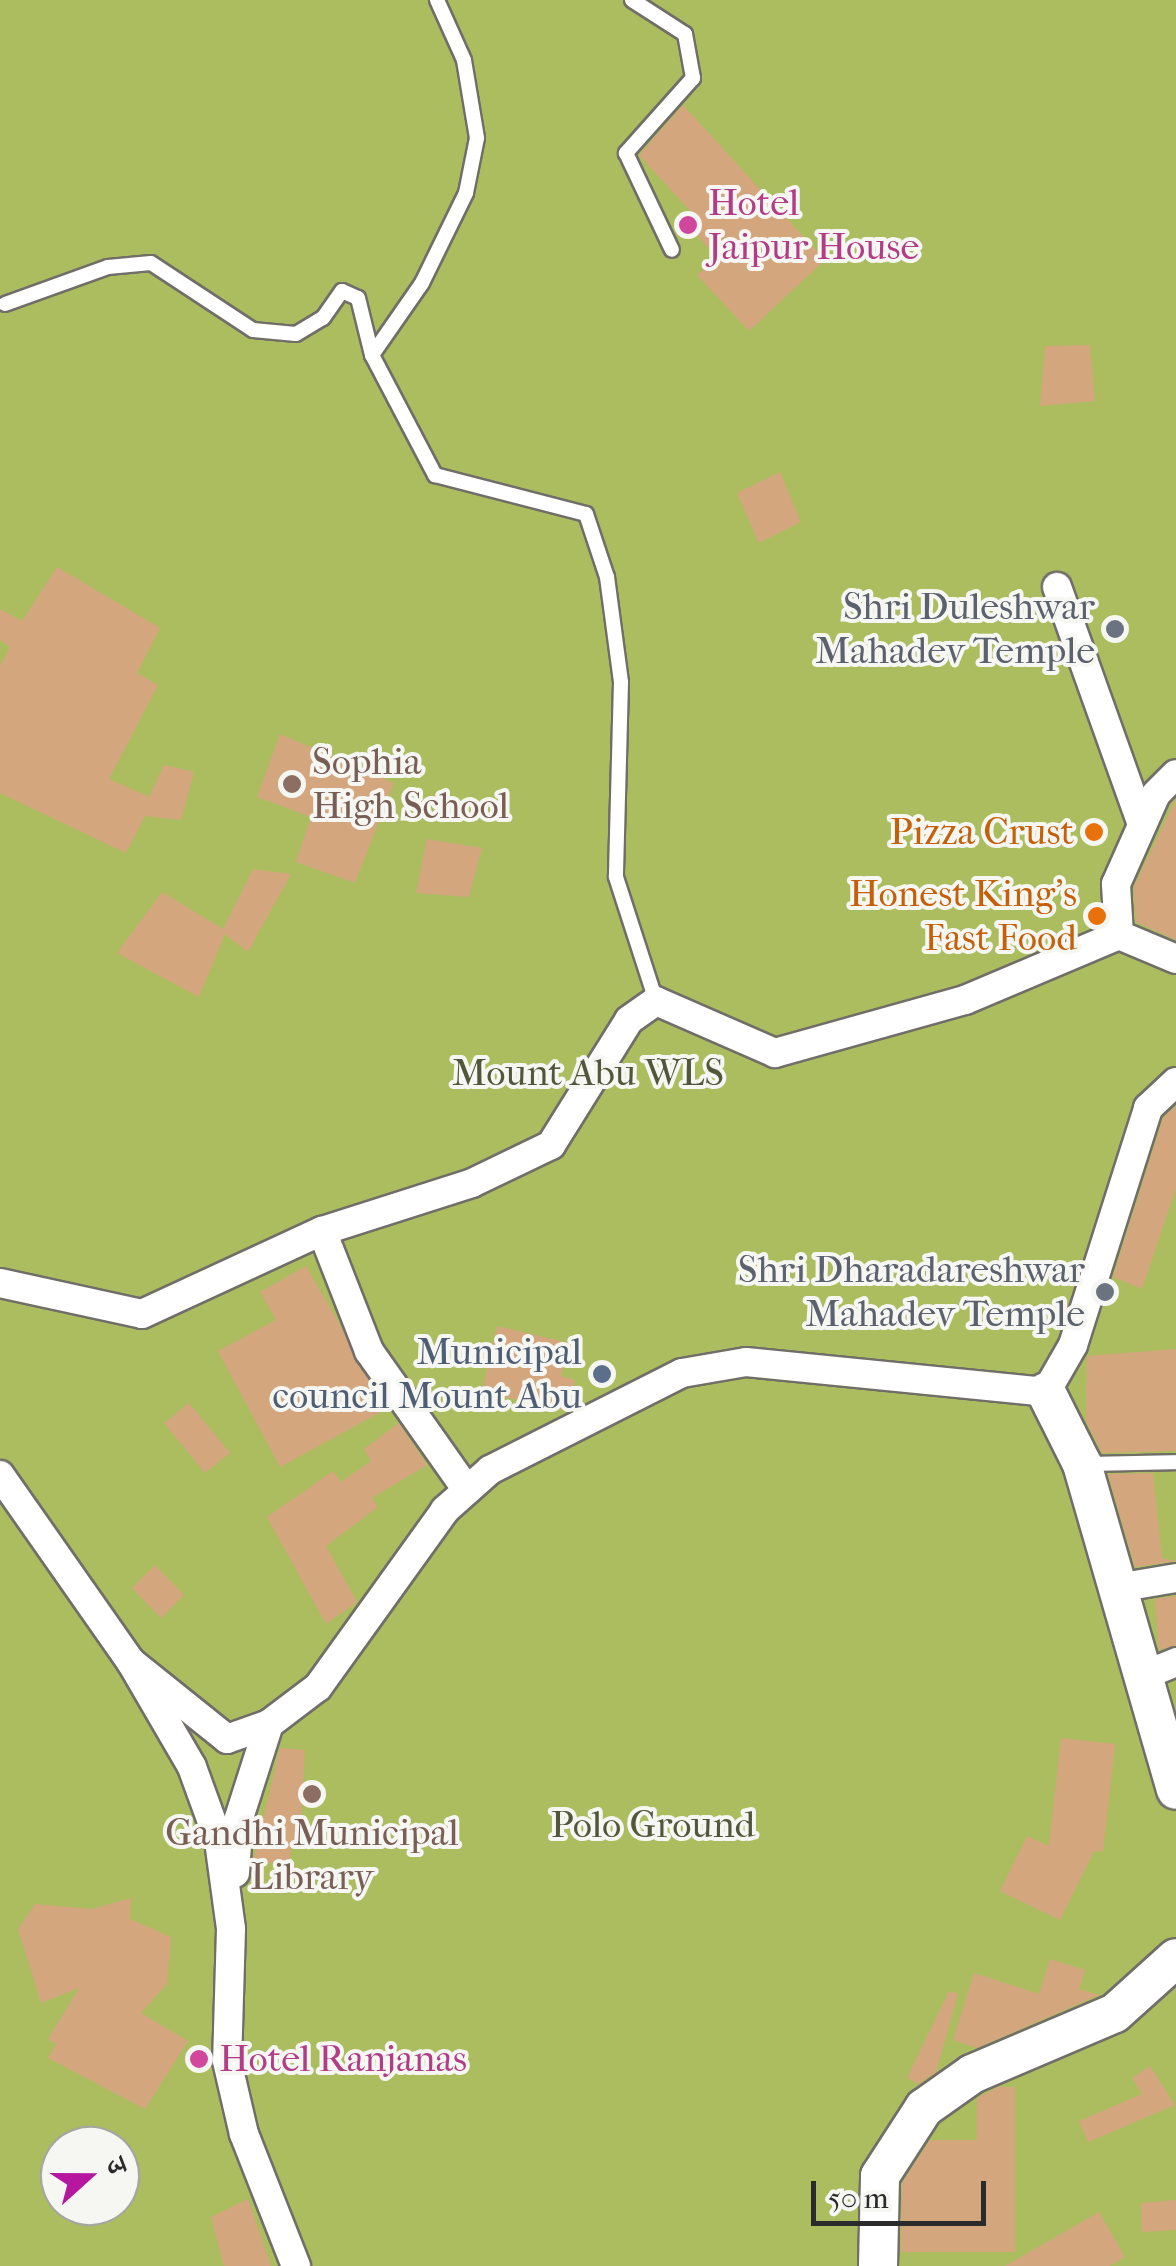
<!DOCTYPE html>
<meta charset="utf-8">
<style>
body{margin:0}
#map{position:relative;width:1176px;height:2266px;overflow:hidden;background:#f3ead8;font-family:"IM FELL French Canon","Noto Serif Devanagari",serif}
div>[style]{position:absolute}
.green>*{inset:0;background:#acbd60}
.building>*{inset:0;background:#d3a67e}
.roads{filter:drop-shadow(2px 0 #716e68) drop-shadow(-2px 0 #716e68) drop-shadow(0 2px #716e68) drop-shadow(0 -2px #716e68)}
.service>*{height:14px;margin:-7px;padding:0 7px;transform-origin:7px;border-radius:7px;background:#fff}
.minor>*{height:28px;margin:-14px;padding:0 14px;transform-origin:14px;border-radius:14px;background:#fff}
.secondary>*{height:38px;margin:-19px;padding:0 19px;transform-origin:19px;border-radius:19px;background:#fff}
.dots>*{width:28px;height:28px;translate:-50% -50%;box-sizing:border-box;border:5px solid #f6f6f2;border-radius:50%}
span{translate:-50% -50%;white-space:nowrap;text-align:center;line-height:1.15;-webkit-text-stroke:8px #f6f6f2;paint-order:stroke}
.hotel-label{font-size:38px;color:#b23c85}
.left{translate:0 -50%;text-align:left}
.worship-label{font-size:38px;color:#5b616d}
.right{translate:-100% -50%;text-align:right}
.education-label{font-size:38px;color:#785e54}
.food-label{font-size:38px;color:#c56008}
.park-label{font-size:38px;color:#52573b}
.service-label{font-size:38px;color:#4e5e75}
.north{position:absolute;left:40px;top:2126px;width:100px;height:100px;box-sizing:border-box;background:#f6f6f2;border:2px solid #a5a5a2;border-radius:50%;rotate:69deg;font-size:28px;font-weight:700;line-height:40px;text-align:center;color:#2b2b2b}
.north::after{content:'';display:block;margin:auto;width:35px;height:45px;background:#b5179e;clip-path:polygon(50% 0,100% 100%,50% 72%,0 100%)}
.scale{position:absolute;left:811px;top:2181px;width:175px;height:45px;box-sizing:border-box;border:5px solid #2b2b2b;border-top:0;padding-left:12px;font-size:30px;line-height:35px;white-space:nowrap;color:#2b2b2b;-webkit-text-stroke:8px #f6f6f2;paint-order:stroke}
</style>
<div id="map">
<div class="green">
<div style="clip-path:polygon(evenodd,0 0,1176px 0,1176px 2266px,0 2266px,0 0,60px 2146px,120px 2146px,120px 2206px,60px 2206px,60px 2146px)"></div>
</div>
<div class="building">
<div style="clip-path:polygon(683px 105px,825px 260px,749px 331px,697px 275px,717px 257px,687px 225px,696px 217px,639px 155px)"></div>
<div style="clip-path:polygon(1090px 345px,1095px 401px,1040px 406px,1045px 346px)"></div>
<div style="clip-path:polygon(780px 472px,801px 522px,759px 543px,737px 493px)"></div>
<div style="clip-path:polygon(57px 567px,160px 628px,137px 673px,158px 685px,109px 779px,149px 797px,164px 765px,194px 772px,181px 820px,145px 816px,126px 853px,0 793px,0 666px,10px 647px,0 640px,0 609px,22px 621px)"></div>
<div style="clip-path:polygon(280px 734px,394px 783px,355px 883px,296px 862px,311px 817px,257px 797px)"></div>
<div style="clip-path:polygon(1176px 799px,1176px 940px,1136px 922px,1134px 887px)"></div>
<div style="clip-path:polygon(427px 839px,482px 848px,469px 897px,416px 893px)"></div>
<div style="clip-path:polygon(253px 869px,291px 874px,248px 952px,225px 934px,199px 997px,117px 953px,162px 892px,223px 929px)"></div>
<div style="clip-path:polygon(1176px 1106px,1176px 1188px,1142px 1289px,1113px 1277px,1163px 1118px)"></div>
<div style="clip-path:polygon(306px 1266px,388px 1408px,280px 1467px,218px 1351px,276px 1320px,260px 1292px)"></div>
<div style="clip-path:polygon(497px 1326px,569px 1343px,561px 1376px,575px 1380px,568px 1411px,482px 1392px)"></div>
<div style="clip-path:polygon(1176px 1349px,1176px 1451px,1102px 1453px,1086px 1421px,1087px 1356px)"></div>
<div style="clip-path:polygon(189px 1403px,230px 1453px,205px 1473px,164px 1423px)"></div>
<div style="clip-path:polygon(399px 1423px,427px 1465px,372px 1498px,378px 1507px,326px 1546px,357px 1602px,326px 1624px,267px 1517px,333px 1471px,341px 1482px,371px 1461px,364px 1449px)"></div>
<div style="clip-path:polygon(1153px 1473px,1162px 1558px,1176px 1561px,1135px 1567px,1108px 1474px)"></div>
<div style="clip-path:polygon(155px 1565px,184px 1595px,161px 1618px,132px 1588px)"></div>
<div style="clip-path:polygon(1176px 1596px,1176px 1645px,1159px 1650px,1155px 1599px)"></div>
<div style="clip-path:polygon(1061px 1738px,1115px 1744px,1103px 1852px,1094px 1851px,1060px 1920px,1000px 1891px,1027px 1836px,1049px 1846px)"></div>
<div style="clip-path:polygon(280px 1748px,305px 1750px,300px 1843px,291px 1843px,290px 1864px,253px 1862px)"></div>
<div style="clip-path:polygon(131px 1898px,130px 1919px,171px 1937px,167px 1984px,141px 2013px,188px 2041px,145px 2109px,48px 2058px,56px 2044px,48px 2039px,79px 1988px,41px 2003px,18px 1929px,35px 1904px,92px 1909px)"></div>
<div style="clip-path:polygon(1050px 1959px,1085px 1970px,1079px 1989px,1099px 1995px,977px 2048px,953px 2040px,974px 1973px,1039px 1994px)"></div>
<div style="clip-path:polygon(949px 1991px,958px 1994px,936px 2072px,919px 2084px,907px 2078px)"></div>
<div style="clip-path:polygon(1150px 2066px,1175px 2105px,1088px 2142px,1079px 2121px,1142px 2094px,1132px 2078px)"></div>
<div style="clip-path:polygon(998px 2087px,1015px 2087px,1015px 2252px,901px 2252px,902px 2183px,930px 2140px,977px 2140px,977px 2098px)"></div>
<div style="clip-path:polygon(248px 2199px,271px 2266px,224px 2266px,211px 2217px)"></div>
<div style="clip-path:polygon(1176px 2200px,1176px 2230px,1142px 2232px,1141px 2203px)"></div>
<div style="clip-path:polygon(1099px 2212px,1125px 2257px,1109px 2266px,1005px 2266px)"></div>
</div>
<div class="roads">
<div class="service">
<div style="left:632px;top:0;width:63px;rotate:32.7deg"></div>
<div style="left:685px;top:34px;width:45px;rotate:79.7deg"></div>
<div style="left:693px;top:78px;width:101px;rotate:131.8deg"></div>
<div style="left:626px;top:153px;width:107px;rotate:64.6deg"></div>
<div style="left:5px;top:304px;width:109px;rotate:-19.8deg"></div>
<div style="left:108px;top:267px;width:43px;rotate:-5.3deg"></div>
<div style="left:151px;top:263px;width:122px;rotate:33.3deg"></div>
<div style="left:253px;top:330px;width:43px;rotate:5.3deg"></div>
<div style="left:296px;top:334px;width:31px;rotate:-31deg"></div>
<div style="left:323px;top:318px;width:33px;rotate:-55deg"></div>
<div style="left:342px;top:291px;width:17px;rotate:24deg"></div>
<div style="left:358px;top:298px;width:59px;rotate:76.2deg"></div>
<div style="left:372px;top:355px;width:136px;rotate:62.3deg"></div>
<div style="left:435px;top:475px;width:156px;rotate:14.5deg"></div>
<div style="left:586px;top:514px;width:66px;rotate:71.6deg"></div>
<div style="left:607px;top:577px;width:106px;rotate:82.4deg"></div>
<div style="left:621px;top:682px;width:195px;rotate:91.5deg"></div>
<div style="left:616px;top:877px;width:130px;rotate:72.1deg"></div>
<div style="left:372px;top:355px;width:88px;rotate:-55.2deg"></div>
<div style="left:422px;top:283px;width:100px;rotate:-63.9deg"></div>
<div style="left:466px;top:193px;width:56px;rotate:-78.7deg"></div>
<div style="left:477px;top:138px;width:79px;rotate:-99.5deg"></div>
<div style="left:464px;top:60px;width:66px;rotate:-114.2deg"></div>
<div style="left:1083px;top:1464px;width:93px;rotate:-1.2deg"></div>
</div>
<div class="minor">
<div style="left:1057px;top:587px;width:252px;rotate:70.3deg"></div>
<div style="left:1119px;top:935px;width:51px;rotate:-93.4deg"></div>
<div style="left:1116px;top:884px;width:98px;rotate:-66deg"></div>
<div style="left:1156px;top:794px;width:28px;rotate:-45deg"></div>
<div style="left:322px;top:1231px;width:129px;rotate:68.6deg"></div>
<div style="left:369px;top:1351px;width:170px;rotate:54.8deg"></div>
<div style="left:0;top:1283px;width:145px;rotate:12.3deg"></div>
<div style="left:142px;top:1314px;width:198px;rotate:-24.8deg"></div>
<div style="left:322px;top:1231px;width:157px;rotate:-17.7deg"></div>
<div style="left:472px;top:1183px;width:88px;rotate:-25.7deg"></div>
<div style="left:551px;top:1145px;width:147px;rotate:-58deg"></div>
<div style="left:629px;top:1020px;width:33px;rotate:-35deg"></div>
<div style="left:656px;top:1001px;width:130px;rotate:23.6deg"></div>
<div style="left:775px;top:1053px;width:197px;rotate:-15.6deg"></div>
<div style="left:965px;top:1000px;width:167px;rotate:-22.9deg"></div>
<div style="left:1119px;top:935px;width:62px;rotate:22.8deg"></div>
<div style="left:0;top:1475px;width:228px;rotate:55deg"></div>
<div style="left:131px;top:1662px;width:121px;rotate:59.8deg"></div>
<div style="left:192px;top:1767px;width:79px;rotate:70deg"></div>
<div style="left:219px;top:1841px;width:89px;rotate:82.2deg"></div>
<div style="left:231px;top:1929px;width:132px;rotate:91.7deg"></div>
<div style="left:227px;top:2061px;width:75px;rotate:76.9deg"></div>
<div style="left:244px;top:2134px;width:142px;rotate:68.5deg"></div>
<div style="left:1117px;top:1588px;width:60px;rotate:-9.6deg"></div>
<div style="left:131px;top:1662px;width:123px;rotate:38.7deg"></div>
<div style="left:227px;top:1739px;width:45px;rotate:-19.7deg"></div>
<div style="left:269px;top:1724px;width:61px;rotate:-37.1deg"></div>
<div style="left:318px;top:1687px;width:218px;rotate:-54.3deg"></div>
<div style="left:445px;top:1510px;width:60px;rotate:-41.6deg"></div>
<div style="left:490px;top:1470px;width:215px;rotate:-26.8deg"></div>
<div style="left:682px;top:1373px;width:65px;rotate:-9.8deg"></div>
<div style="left:746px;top:1362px;width:301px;rotate:5.7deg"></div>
<div style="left:1046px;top:1392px;width:54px;rotate:-60.1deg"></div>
<div style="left:1073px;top:1345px;width:249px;rotate:-72.4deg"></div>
<div style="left:1148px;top:1108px;width:38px;rotate:-43deg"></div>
<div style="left:1142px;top:1676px;width:37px;rotate:-22deg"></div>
<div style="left:235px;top:1873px;width:55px;rotate:-85.8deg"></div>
<div style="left:239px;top:1818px;width:99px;rotate:-72.3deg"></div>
</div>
<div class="secondary">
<div style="left:1046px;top:1392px;width:80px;rotate:63.4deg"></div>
<div style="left:1082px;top:1464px;width:339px;rotate:73.9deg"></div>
<div style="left:878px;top:2266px;width:90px;rotate:-88.7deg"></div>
<div style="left:880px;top:2176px;width:81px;rotate:-57.1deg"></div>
<div style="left:924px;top:2108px;width:59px;rotate:-35.3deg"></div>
<div style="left:972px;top:2074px;width:155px;rotate:-23.1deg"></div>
<div style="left:1115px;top:2013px;width:82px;rotate:-42deg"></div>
</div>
</div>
<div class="dots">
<div style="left:688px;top:225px;background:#d1479c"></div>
<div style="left:1115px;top:629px;background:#6b7280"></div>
<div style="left:292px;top:784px;background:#8d6e63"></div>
<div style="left:1094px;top:832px;background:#e8710a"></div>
<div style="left:1097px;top:916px;background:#e8710a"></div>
<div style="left:1105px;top:1292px;background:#6b7280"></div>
<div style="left:602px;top:1374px;background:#5c6f8a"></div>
<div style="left:312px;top:1794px;background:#8d6e63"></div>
<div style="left:199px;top:2059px;background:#d1479c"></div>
</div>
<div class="hotel-label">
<span class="left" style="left:708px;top:225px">Hotel<br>Jaipur House</span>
<span class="left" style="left:219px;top:2059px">Hotel Ranjanas</span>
</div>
<div class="worship-label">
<span class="right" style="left:1095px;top:629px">Shri Duleshwar<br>Mahadev Temple</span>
<span class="right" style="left:1085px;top:1292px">Shri Dharadareshwar<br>Mahadev Temple</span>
</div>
<div class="education-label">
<span class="left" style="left:312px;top:784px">Sophia<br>High School</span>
<span style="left:312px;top:1855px">Gandhi Municipal<br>Library</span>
</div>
<div class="food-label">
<span class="right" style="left:1074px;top:832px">Pizza Crust</span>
<span class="right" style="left:1077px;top:916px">Honest King's<br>Fast Food</span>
</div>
<div class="park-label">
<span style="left:588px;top:1073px">Mount Abu WLS</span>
<span style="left:653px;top:1825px">Polo Ground</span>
</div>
<div class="service-label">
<span class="right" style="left:582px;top:1374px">Municipal<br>council Mount Abu</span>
</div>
<div class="north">उ</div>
<div class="scale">50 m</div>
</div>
